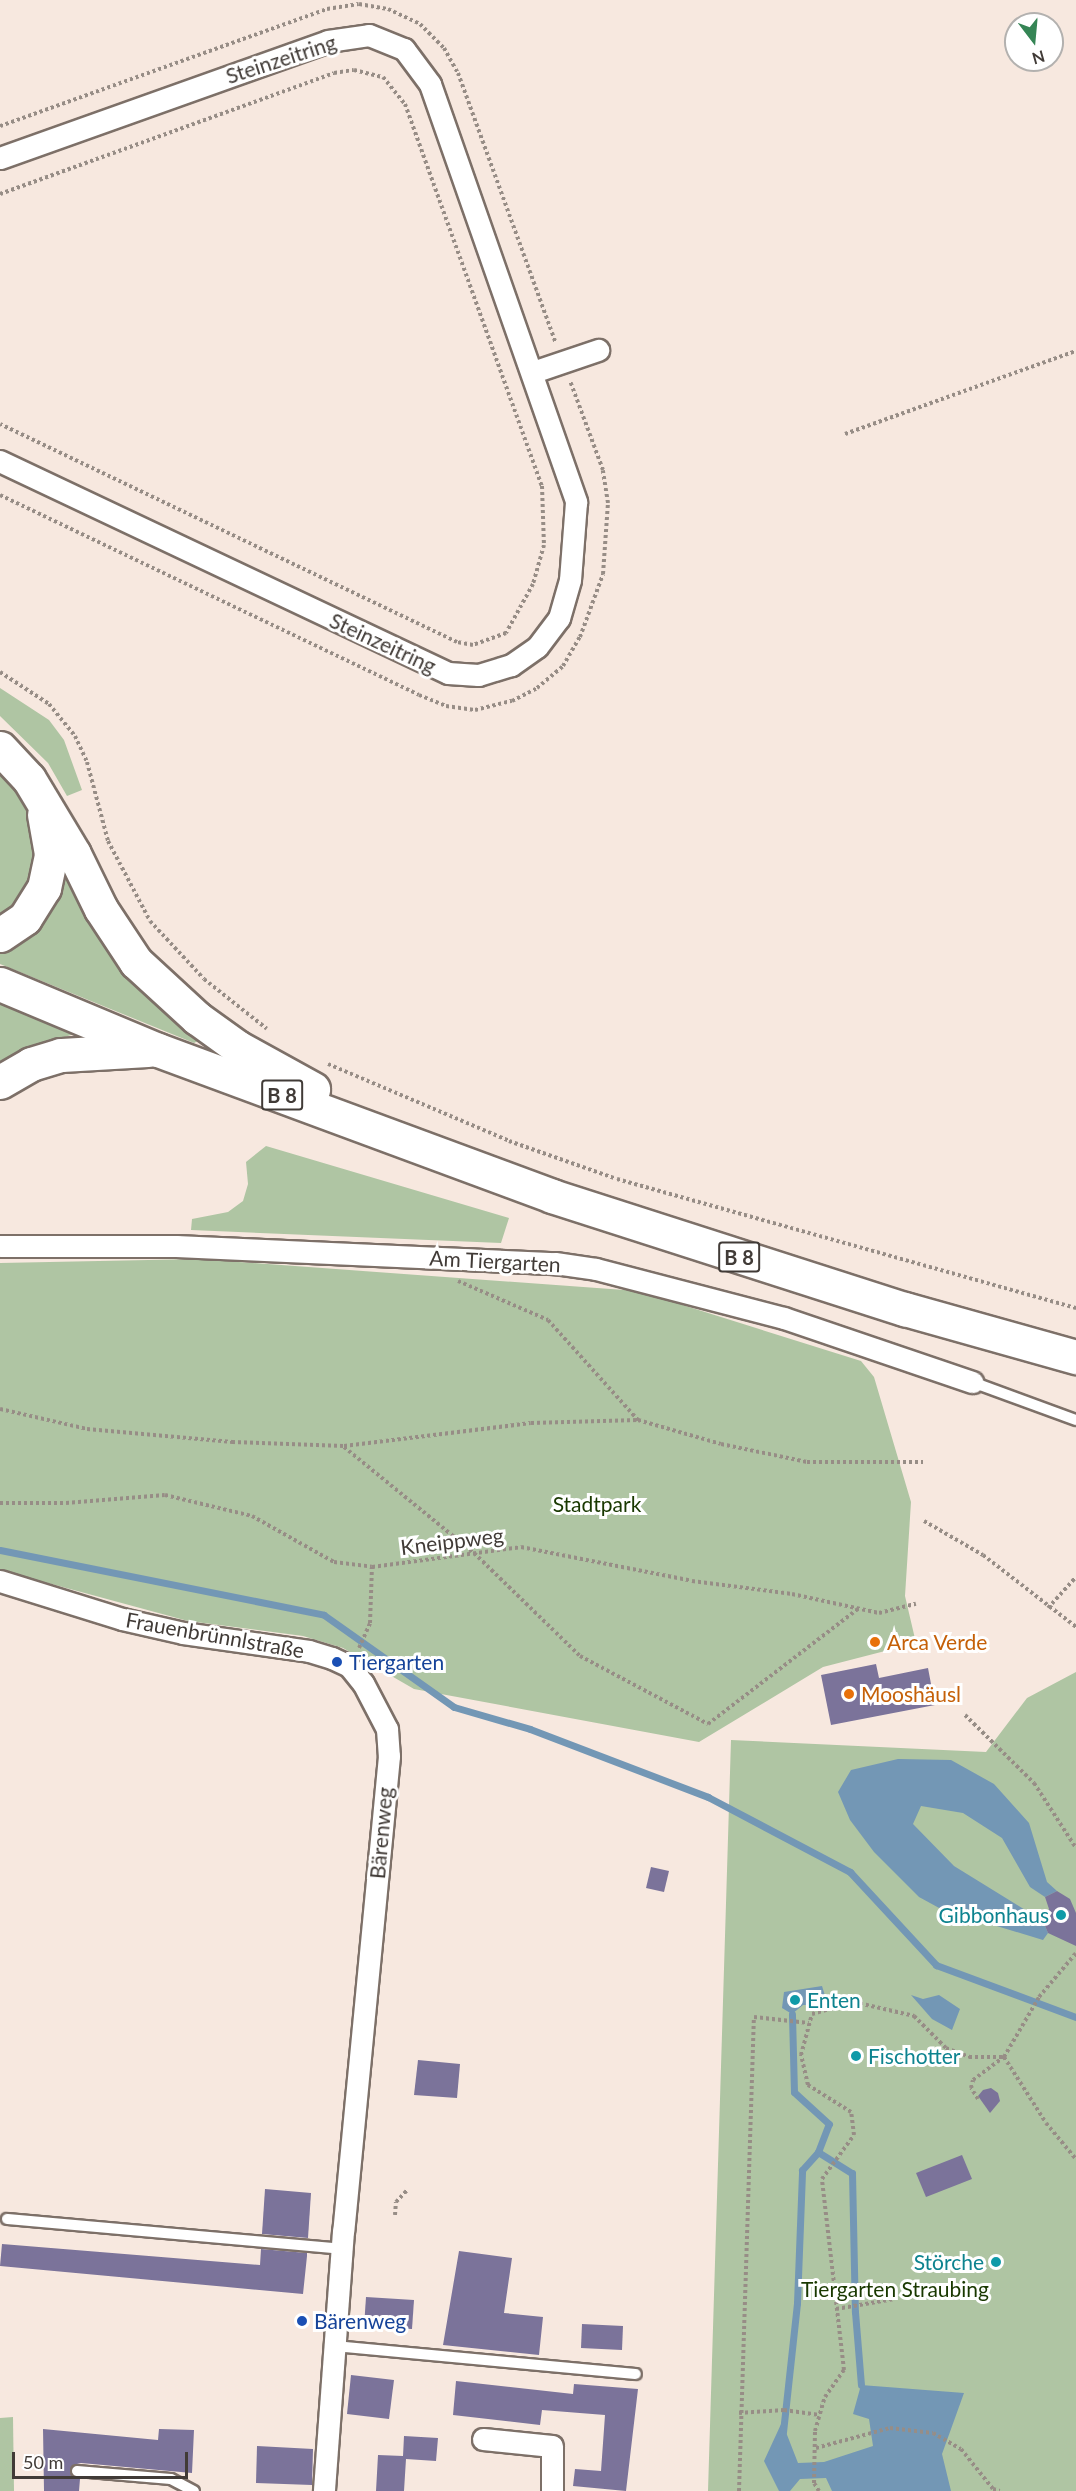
<!DOCTYPE html>
<meta charset="utf-8">
<style>
body{margin:0}
#map{position:relative;width:1076px;height:2491px;overflow:hidden;background:#f7e8df;font-family:Lato,sans-serif}
div>[style]{position:absolute}
.green>*{inset:0;background:#afc5a3}
.water>*{inset:0;background:#7397b5}
.stream>*{height:7px;margin:-3.5px;padding:0 3.5px;transform-origin:3.5px;border-radius:3.5px;background:#7397b5}
.building>*{inset:0;background:#7b739a}
.path>*{height:4px;margin-top:-2px;transform-origin:0;background:repeating-linear-gradient(90deg,#978d86 0 3px,transparent 0 6px)}
.roads{filter:drop-shadow(2px 0 #7d7068) drop-shadow(-2px 0 #7d7068) drop-shadow(0 2px #7d7068) drop-shadow(0 -2px #7d7068)}
.lane>*{height:10px;margin:-5px;padding:0 5px;transform-origin:5px;border-radius:5px;background:#fff}
.street>*{height:21px;margin:-10.5px;padding:0 10.5px;transform-origin:10.5px;border-radius:10.5px;background:#fff}
.primary>*{height:33px;margin:-16.5px;padding:0 16.5px;transform-origin:16.5px;border-radius:16.5px;background:#fff}
.dots>*{width:16px;height:16px;translate:-50% -50%;box-sizing:border-box;border:3px solid #fff;border-radius:50%}
span{translate:-50% -50%;white-space:nowrap;text-align:center;line-height:1.15;-webkit-text-stroke:6px #fff;paint-order:stroke}
.shield-label span{padding:2px 4px;background:#fff;border:2px solid;border-radius:4px;-webkit-text-stroke-width:0}
.shield-label{font-size:20px;color:#413b37;font-weight:700}
.street-label{font-size:21px;color:#413b37}
.park-label{font-size:21px;color:#193800}
.food-label{font-size:21px;color:#c56008}
.left{translate:0 -50%;text-align:left}
.transit-label{font-size:21px;color:#164399}
.culture-label{font-size:21px;color:#0d838f}
.right{translate:-100% -50%;text-align:right}
.north{position:absolute;left:1004px;top:12px;width:60px;height:60px;box-sizing:border-box;background:#fff;border:2px solid #b3b1af;border-radius:50%;rotate:164deg;font-size:16px;font-weight:700;line-height:24px;text-align:center;color:#413b37}
.north::after{content:'';display:block;margin:auto;width:21px;height:27px;background:#358555;clip-path:polygon(50% 0,100% 100%,50% 72%,0 100%)}
.scale{position:absolute;left:12px;top:2452px;width:176px;height:27px;box-sizing:border-box;border:3px solid #413b37;border-top:0;padding-left:8px;font-size:18px;line-height:21px;white-space:nowrap;color:#413b37;-webkit-text-stroke:4px #fff;paint-order:stroke}
</style>
<div id="map">
<div class="green">
<div style="clip-path:polygon(0 688px,49px 720px,64px 740px,82px 790px,67px 796px,48px 763px,0 716px)"></div>
<div style="clip-path:polygon(0 765px,34px 815px,36px 881px,0 923px)"></div>
<div style="clip-path:polygon(68px 875px,200px 1040px,194px 1043px,0 964px,0 948px,61px 877px)"></div>
<div style="clip-path:polygon(0 1000px,73px 1030px,71px 1035px,35px 1046px,0 1064px)"></div>
<div style="clip-path:polygon(266px 1146px,509px 1218px,501px 1243px,191px 1230px,192px 1219px,228px 1212px,243px 1201px,248px 1184px,246px 1162px)"></div>
<div style="clip-path:polygon(198px 1259px,638px 1291px,861px 1361px,874px 1377px,911px 1502px,905px 1596px,916px 1643px,823px 1667px,699px 1742px,414px 1689px,343px 1648px,303px 1636px,188px 1621px,0 1570px,0 1263px)"></div>
<div style="clip-path:polygon(1076px 1672px,1076px 2491px,708px 2491px,731px 1740px,986px 1752px,1027px 1698px)"></div>
<div style="clip-path:polygon(13px 2417px,14px 2491px,0 2491px,0 2418px)"></div>
</div>
<div class="water">
<div style="clip-path:polygon(898px 1759px,951px 1760px,994px 1784px,1029px 1823px,1047px 1882px,1057px 1891px,1045px 1897px,1030px 1887px,1002px 1838px,963px 1813px,921px 1806px,913px 1824px,954px 1866px,1043px 1921px,1048px 1933px,1043px 1940px,941px 1909px,919px 1897px,874px 1852px,850px 1820px,838px 1792px,851px 1770px)"></div>
<div style="clip-path:polygon(822px 1986px,828px 2005px,803px 2005px,792px 2014px,782px 2008px,784px 1992px)"></div>
<div style="clip-path:polygon(911px 1995px,923px 1999px,939px 1995px,960px 2009px,952px 2030px,932px 2019px)"></div>
<div style="clip-path:polygon(861px 2385px,964px 2393px,942px 2454px,951px 2491px,832px 2491px,826px 2478px,800px 2479px,790px 2491px,779px 2491px,764px 2461px,782px 2422px,798px 2463px,824px 2462px,873px 2446px,869px 2419px,853px 2414px)"></div>
</div>
<div class="stream">
<div style="left:0;top:1550px;width:330px;rotate:11.3deg"></div>
<div style="left:324px;top:1615px;width:159px;rotate:35.3deg"></div>
<div style="left:454px;top:1707px;width:79px;rotate:16.1deg"></div>
<div style="left:530px;top:1729px;width:191px;rotate:20.9deg"></div>
<div style="left:708px;top:1797px;width:161px;rotate:27.8deg"></div>
<div style="left:850px;top:1872px;width:127px;rotate:47.2deg"></div>
<div style="left:936px;top:1965px;width:149px;rotate:20.4deg"></div>
<div style="left:818px;top:2152px;width:40px;rotate:32deg"></div>
<div style="left:852px;top:2173px;width:139px;rotate:88.8deg"></div>
<div style="left:855px;top:2312px;width:73px;rotate:85.3deg"></div>
<div style="left:783px;top:2432px;width:130px;rotate:-83.8deg"></div>
<div style="left:797px;top:2303px;width:133px;rotate:-87.8deg"></div>
<div style="left:802px;top:2170px;width:24px;rotate:-48deg"></div>
<div style="left:818px;top:2152px;width:30px;rotate:-69deg"></div>
<div style="left:829px;top:2124px;width:47px;rotate:-137.6deg"></div>
<div style="left:794px;top:2092px;width:78px;rotate:-91.5deg"></div>
</div>
<div class="building">
<div style="clip-path:polygon(876px 1664px,879px 1678px,928px 1668px,935px 1705px,831px 1725px,821px 1675px)"></div>
<div style="clip-path:polygon(651px 1867px,669px 1871px,664px 1892px,646px 1888px)"></div>
<div style="clip-path:polygon(1057px 1891px,1070px 1899px,1076px 1913px,1076px 1946px,1048px 1933px,1043px 1921px,1049px 1909px,1045px 1897px)"></div>
<div style="clip-path:polygon(418px 2060px,460px 2064px,457px 2098px,414px 2095px)"></div>
<div style="clip-path:polygon(991px 2088px,998px 2093px,1000px 2101px,990px 2113px,978px 2096px,983px 2090px)"></div>
<div style="clip-path:polygon(962px 2155px,972px 2179px,926px 2197px,916px 2173px)"></div>
<div style="clip-path:polygon(265px 2189px,311px 2193px,308px 2238px,262px 2234px)"></div>
<div style="clip-path:polygon(2px 2244px,260px 2265px,261px 2249px,307px 2253px,307px 2256px,303px 2294px,0 2266px)"></div>
<div style="clip-path:polygon(459px 2251px,512px 2258px,504px 2313px,543px 2317px,539px 2355px,443px 2345px)"></div>
<div style="clip-path:polygon(366px 2297px,414px 2300px,412px 2329px,364px 2327px)"></div>
<div style="clip-path:polygon(582px 2324px,623px 2326px,622px 2350px,581px 2348px)"></div>
<div style="clip-path:polygon(351px 2375px,394px 2380px,389px 2419px,347px 2414px)"></div>
<div style="clip-path:polygon(456px 2381px,573px 2394px,574px 2384px,638px 2389px,626px 2491px,573px 2486px,575px 2469px,601px 2471px,605px 2415px,542px 2410px,540px 2425px,453px 2415px)"></div>
<div style="clip-path:polygon(43px 2429px,158px 2440px,159px 2429px,194px 2430px,192px 2473px,81px 2463px,73px 2465px,70px 2471px,72px 2477px,80px 2479px,79px 2491px,44px 2491px)"></div>
<div style="clip-path:polygon(404px 2436px,438px 2438px,436px 2461px,406px 2459px,404px 2491px,376px 2491px,378px 2455px,403px 2456px)"></div>
<div style="clip-path:polygon(257px 2446px,313px 2449px,312px 2485px,256px 2483px)"></div>
</div>
<div class="path">
<div style="left:0;top:126px;width:347px;rotate:-19.7deg"></div>
<div style="left:327px;top:9px;width:32px;rotate:-9deg"></div>
<div style="left:359px;top:4px;width:29px;rotate:10deg"></div>
<div style="left:388px;top:9px;width:35px;rotate:25deg"></div>
<div style="left:420px;top:24px;width:34px;rotate:45deg"></div>
<div style="left:444px;top:48px;width:29px;rotate:61deg"></div>
<div style="left:458px;top:73px;width:287px;rotate:70.1deg"></div>
<div style="left:0;top:194px;width:355px;rotate:-19.9deg"></div>
<div style="left:334px;top:73px;width:20px;rotate:-9deg"></div>
<div style="left:354px;top:70px;width:30px;rotate:14deg"></div>
<div style="left:383px;top:77px;width:35px;rotate:51deg"></div>
<div style="left:405px;top:104px;width:406px;rotate:70.3deg"></div>
<div style="left:542px;top:486px;width:59px;rotate:88.1deg"></div>
<div style="left:544px;top:545px;width:41px;rotate:105.8deg"></div>
<div style="left:533px;top:584px;width:56px;rotate:118.9deg"></div>
<div style="left:506px;top:633px;width:35px;rotate:160deg"></div>
<div style="left:473px;top:645px;width:16px;rotate:-169deg"></div>
<div style="left:457px;top:642px;width:506px;rotate:-154.5deg"></div>
<div style="left:845px;top:434px;width:245px;rotate:-19.8deg"></div>
<div style="left:0;top:495px;width:464px;rotate:25.5deg"></div>
<div style="left:419px;top:695px;width:29px;rotate:22deg"></div>
<div style="left:446px;top:706px;width:29px;rotate:8deg"></div>
<div style="left:475px;top:710px;width:38px;rotate:-14deg"></div>
<div style="left:512px;top:701px;width:28px;rotate:-27deg"></div>
<div style="left:537px;top:688px;width:34px;rotate:-40deg"></div>
<div style="left:563px;top:666px;width:34px;rotate:-60deg"></div>
<div style="left:580px;top:637px;width:67px;rotate:-69.9deg"></div>
<div style="left:603px;top:574px;width:71px;rotate:-86deg"></div>
<div style="left:608px;top:503px;width:33px;rotate:-99deg"></div>
<div style="left:603px;top:470px;width:95px;rotate:-110.3deg"></div>
<div style="left:0;top:672px;width:59px;rotate:33.1deg"></div>
<div style="left:49px;top:704px;width:41px;rotate:50.9deg"></div>
<div style="left:75px;top:736px;width:29px;rotate:65deg"></div>
<div style="left:87px;top:762px;width:82px;rotate:75.1deg"></div>
<div style="left:108px;top:841px;width:90px;rotate:62.3deg"></div>
<div style="left:150px;top:921px;width:79px;rotate:47deg"></div>
<div style="left:204px;top:979px;width:80px;rotate:38.4deg"></div>
<div style="left:328px;top:1064px;width:197px;rotate:23deg"></div>
<div style="left:509px;top:1141px;width:114px;rotate:19.4deg"></div>
<div style="left:617px;top:1179px;width:477px;rotate:15.7deg"></div>
<div style="left:458px;top:1281px;width:98px;rotate:23.4deg"></div>
<div style="left:548px;top:1320px;width:135px;rotate:48deg"></div>
<div style="left:0;top:1409px;width:89px;rotate:12.9deg"></div>
<div style="left:87px;top:1429px;width:146px;rotate:5.1deg"></div>
<div style="left:232px;top:1442px;width:112px;rotate:2deg"></div>
<div style="left:344px;top:1446px;width:188px;rotate:-7deg"></div>
<div style="left:531px;top:1423px;width:107px;rotate:-1.6deg"></div>
<div style="left:638px;top:1420px;width:86px;rotate:16.1deg"></div>
<div style="left:721px;top:1444px;width:88px;rotate:11.8deg"></div>
<div style="left:807px;top:1462px;width:116px"></div>
<div style="left:344px;top:1447px;width:168px;rotate:39.2deg"></div>
<div style="left:474px;top:1553px;width:148px;rotate:44.2deg"></div>
<div style="left:580px;top:1656px;width:145px;rotate:28deg"></div>
<div style="left:708px;top:1724px;width:189px;rotate:-37.5deg"></div>
<div style="left:0;top:1503px;width:66px"></div>
<div style="left:66px;top:1503px;width:99px;rotate:-4.6deg"></div>
<div style="left:165px;top:1495px;width:89px;rotate:13.6deg"></div>
<div style="left:252px;top:1516px;width:94px;rotate:29.3deg"></div>
<div style="left:334px;top:1562px;width:38px;rotate:7deg"></div>
<div style="left:372px;top:1567px;width:150px;rotate:-7.6deg"></div>
<div style="left:521px;top:1547px;width:174px;rotate:11.2deg"></div>
<div style="left:692px;top:1581px;width:101px;rotate:7.4deg"></div>
<div style="left:792px;top:1594px;width:89px;rotate:12.3deg"></div>
<div style="left:879px;top:1613px;width:38px;rotate:-14deg"></div>
<div style="left:924px;top:1521px;width:68px;rotate:30deg"></div>
<div style="left:983px;top:1555px;width:118px;rotate:37.7deg"></div>
<div style="left:1048px;top:1608px;width:42px;rotate:-47.9deg"></div>
<div style="left:359px;top:1648px;width:27px;rotate:-66deg"></div>
<div style="left:370px;top:1623px;width:56px;rotate:-88deg"></div>
<div style="left:965px;top:1715px;width:97px;rotate:44.6deg"></div>
<div style="left:1034px;top:1783px;width:77px;rotate:57.1deg"></div>
<div style="left:978px;top:2099px;width:13px;rotate:-122deg"></div>
<div style="left:971px;top:2088px;width:8px;rotate:-76deg"></div>
<div style="left:973px;top:2080px;width:39px;rotate:-37deg"></div>
<div style="left:1004px;top:2057px;width:78px;rotate:57.5deg"></div>
<div style="left:1046px;top:2123px;width:47px;rotate:50.2deg"></div>
<div style="left:395px;top:2215px;width:13px;rotate:-86deg"></div>
<div style="left:396px;top:2202px;width:16px;rotate:-47deg"></div>
<div style="left:836px;top:2309px;width:59px;rotate:-9.8deg"></div>
<div style="left:739px;top:2413px;width:45px;rotate:-3.8deg"></div>
<div style="left:784px;top:2410px;width:36px;rotate:8deg"></div>
<div style="left:816px;top:2448px;width:77px;rotate:-15.1deg"></div>
<div style="left:890px;top:2428px;width:43px;rotate:6.6deg"></div>
<div style="left:933px;top:2433px;width:32px;rotate:30deg"></div>
<div style="left:961px;top:2449px;width:51px;rotate:51.3deg"></div>
<div style="left:993px;top:2489px;width:7px;rotate:16deg"></div>
<div style="left:739px;top:2491px;width:474px;rotate:-88.2deg"></div>
<div style="left:754px;top:2017px;width:55px;rotate:6.2deg"></div>
<div style="left:819px;top:2491px;width:9px;rotate:-122deg"></div>
<div style="left:814px;top:2483px;width:52px;rotate:-88.9deg"></div>
<div style="left:815px;top:2431px;width:35px;rotate:-74deg"></div>
<div style="left:825px;top:2397px;width:33px;rotate:-55deg"></div>
<div style="left:844px;top:2370px;width:192px;rotate:-96.6deg"></div>
<div style="left:822px;top:2179px;width:54px;rotate:-54deg"></div>
<div style="left:854px;top:2135px;width:23px;rotate:-97deg"></div>
<div style="left:851px;top:2112px;width:51px;rotate:-147.9deg"></div>
<div style="left:808px;top:2085px;width:31px;rotate:-103deg"></div>
<div style="left:801px;top:2055px;width:42px;rotate:-75deg"></div>
<div style="left:812px;top:2014px;width:44px;rotate:-15.9deg"></div>
<div style="left:854px;top:2002px;width:62px;rotate:13.1deg"></div>
<div style="left:914px;top:2016px;width:45px;rotate:45deg"></div>
<div style="left:946px;top:2048px;width:25px;rotate:21deg"></div>
<div style="left:969px;top:2057px;width:35px"></div>
<div style="left:1004px;top:2057px;width:69px;rotate:-59.7deg"></div>
<div style="left:1039px;top:1997px;width:57px;rotate:-49.9deg"></div>
</div>
<div class="roads">
<div class="lane">
<div style="left:972px;top:1382px;width:111px;rotate:20.1deg"></div>
<div style="left:7px;top:2219px;width:336px;rotate:5.1deg"></div>
<div style="left:334px;top:2346px;width:303px;rotate:5.3deg"></div>
<div style="left:77px;top:2471px;width:94px;rotate:4.9deg"></div>
<div style="left:171px;top:2479px;width:26px;rotate:28deg"></div>
</div>
<div class="street">
<div style="left:0;top:158px;width:348px;rotate:-19.6deg"></div>
<div style="left:328px;top:41px;width:41px;rotate:-8.3deg"></div>
<div style="left:369px;top:35px;width:38px;rotate:22deg"></div>
<div style="left:404px;top:49px;width:44px;rotate:53.4deg"></div>
<div style="left:430px;top:84px;width:443px;rotate:70.7deg"></div>
<div style="left:576px;top:502px;width:78px;rotate:94.4deg"></div>
<div style="left:570px;top:580px;width:40px;rotate:106deg"></div>
<div style="left:559px;top:618px;width:36px;rotate:127deg"></div>
<div style="left:537px;top:647px;width:32px;rotate:145deg"></div>
<div style="left:511px;top:665px;width:34px;rotate:163deg"></div>
<div style="left:478px;top:675px;width:30px;rotate:-176deg"></div>
<div style="left:448px;top:673px;width:496px;rotate:-154.7deg"></div>
<div style="left:533px;top:372px;width:69px;rotate:-18.7deg"></div>
<div style="left:0;top:1246px;width:176px"></div>
<div style="left:176px;top:1246px;width:379px;rotate:2.6deg"></div>
<div style="left:555px;top:1263px;width:41px;rotate:8.3deg"></div>
<div style="left:596px;top:1269px;width:194px;rotate:14.6deg"></div>
<div style="left:784px;top:1318px;width:199px;rotate:18.8deg"></div>
<div style="left:0;top:1581px;width:128px;rotate:17.3deg"></div>
<div style="left:122px;top:1619px;width:63px;rotate:12.9deg"></div>
<div style="left:183px;top:1633px;width:127px;rotate:8.1deg"></div>
<div style="left:309px;top:1651px;width:24px;rotate:17deg"></div>
<div style="left:332px;top:1658px;width:19px;rotate:25deg"></div>
<div style="left:349px;top:1666px;width:22px;rotate:51deg"></div>
<div style="left:363px;top:1683px;width:52px;rotate:62.4deg"></div>
<div style="left:387px;top:1729px;width:27px;rotate:86deg"></div>
<div style="left:389px;top:1756px;width:477px;rotate:95.5deg"></div>
<div style="left:343px;top:2231px;width:261px;rotate:94.2deg"></div>
<div style="left:483px;top:2439px;width:69px;rotate:5.8deg"></div>
<div style="left:552px;top:2446px;width:45px;rotate:90deg"></div>
</div>
<div class="primary">
<div style="left:0;top:748px;width:42px;rotate:46.9deg"></div>
<div style="left:29px;top:779px;width:87px;rotate:59deg"></div>
<div style="left:74px;top:854px;width:61px;rotate:63.9deg"></div>
<div style="left:101px;top:909px;width:64px;rotate:56.6deg"></div>
<div style="left:136px;top:962px;width:83px;rotate:42.6deg"></div>
<div style="left:197px;top:1018px;width:49px;rotate:35.9deg"></div>
<div style="left:237px;top:1047px;width:87px;rotate:28.9deg"></div>
<div style="left:0;top:935px;width:30px;rotate:-34deg"></div>
<div style="left:25px;top:918px;width:36px;rotate:-58deg"></div>
<div style="left:44px;top:888px;width:35px;rotate:-78deg"></div>
<div style="left:51px;top:854px;width:40px;rotate:-100deg"></div>
<div style="left:0;top:984px;width:171px;rotate:22.7deg"></div>
<div style="left:158px;top:1050px;width:420px;rotate:20.3deg"></div>
<div style="left:552px;top:1196px;width:371px;rotate:17.8deg"></div>
<div style="left:905px;top:1309px;width:178px;rotate:15.7deg"></div>
<div style="left:0;top:1082px;width:36px;rotate:-30deg"></div>
<div style="left:31px;top:1064px;width:31px;rotate:-17deg"></div>
<div style="left:61px;top:1055px;width:87px;rotate:-3.3deg"></div>
</div>
</div>
<div class="dots">
<div style="left:875px;top:1642px;background:#e8710a"></div>
<div style="left:337px;top:1662px;background:#1a4fb4"></div>
<div style="left:849px;top:1694px;background:#e8710a"></div>
<div style="left:1061px;top:1915px;background:#0f9aa8"></div>
<div style="left:795px;top:2000px;background:#0f9aa8"></div>
<div style="left:856px;top:2056px;background:#0f9aa8"></div>
<div style="left:996px;top:2262px;background:#0f9aa8"></div>
<div style="left:302px;top:2321px;background:#1a4fb4"></div>
</div>
<div class="shield-label">
<span style="left:282px;top:1095px">B 8</span>
<span style="left:739px;top:1257px">B 8</span>
</div>
<div class="street-label">
<span style="left:281px;top:59px;rotate:-18deg">Steinzeitring</span>
<span style="left:383px;top:643px;rotate:25deg">Steinzeitring</span>
<span style="left:495px;top:1261px;rotate:3deg">Am Tiergarten</span>
<span style="left:452px;top:1541px;rotate:-7deg">Kneippweg</span>
<span style="left:215px;top:1635px;rotate:10deg">Frauenbrünnlstraße</span>
<span style="left:381px;top:1833px;rotate:-85deg">Bärenweg</span>
</div>
<div class="park-label">
<span style="left:597px;top:1504px">Stadtpark</span>
<span style="left:895px;top:2289px">Tiergarten Straubing</span>
</div>
<div class="food-label">
<span class="left" style="left:887px;top:1642px">Arca Verde</span>
<span class="left" style="left:861px;top:1694px">Mooshäusl</span>
</div>
<div class="transit-label">
<span class="left" style="left:349px;top:1662px">Tiergarten</span>
<span class="left" style="left:314px;top:2321px">Bärenweg</span>
</div>
<div class="culture-label">
<span class="right" style="left:1049px;top:1915px">Gibbonhaus</span>
<span class="left" style="left:807px;top:2000px">Enten</span>
<span class="left" style="left:868px;top:2056px">Fischotter</span>
<span class="right" style="left:984px;top:2262px">Störche</span>
</div>
<div class="north">N</div>
<div class="scale">50 m</div>
</div>
